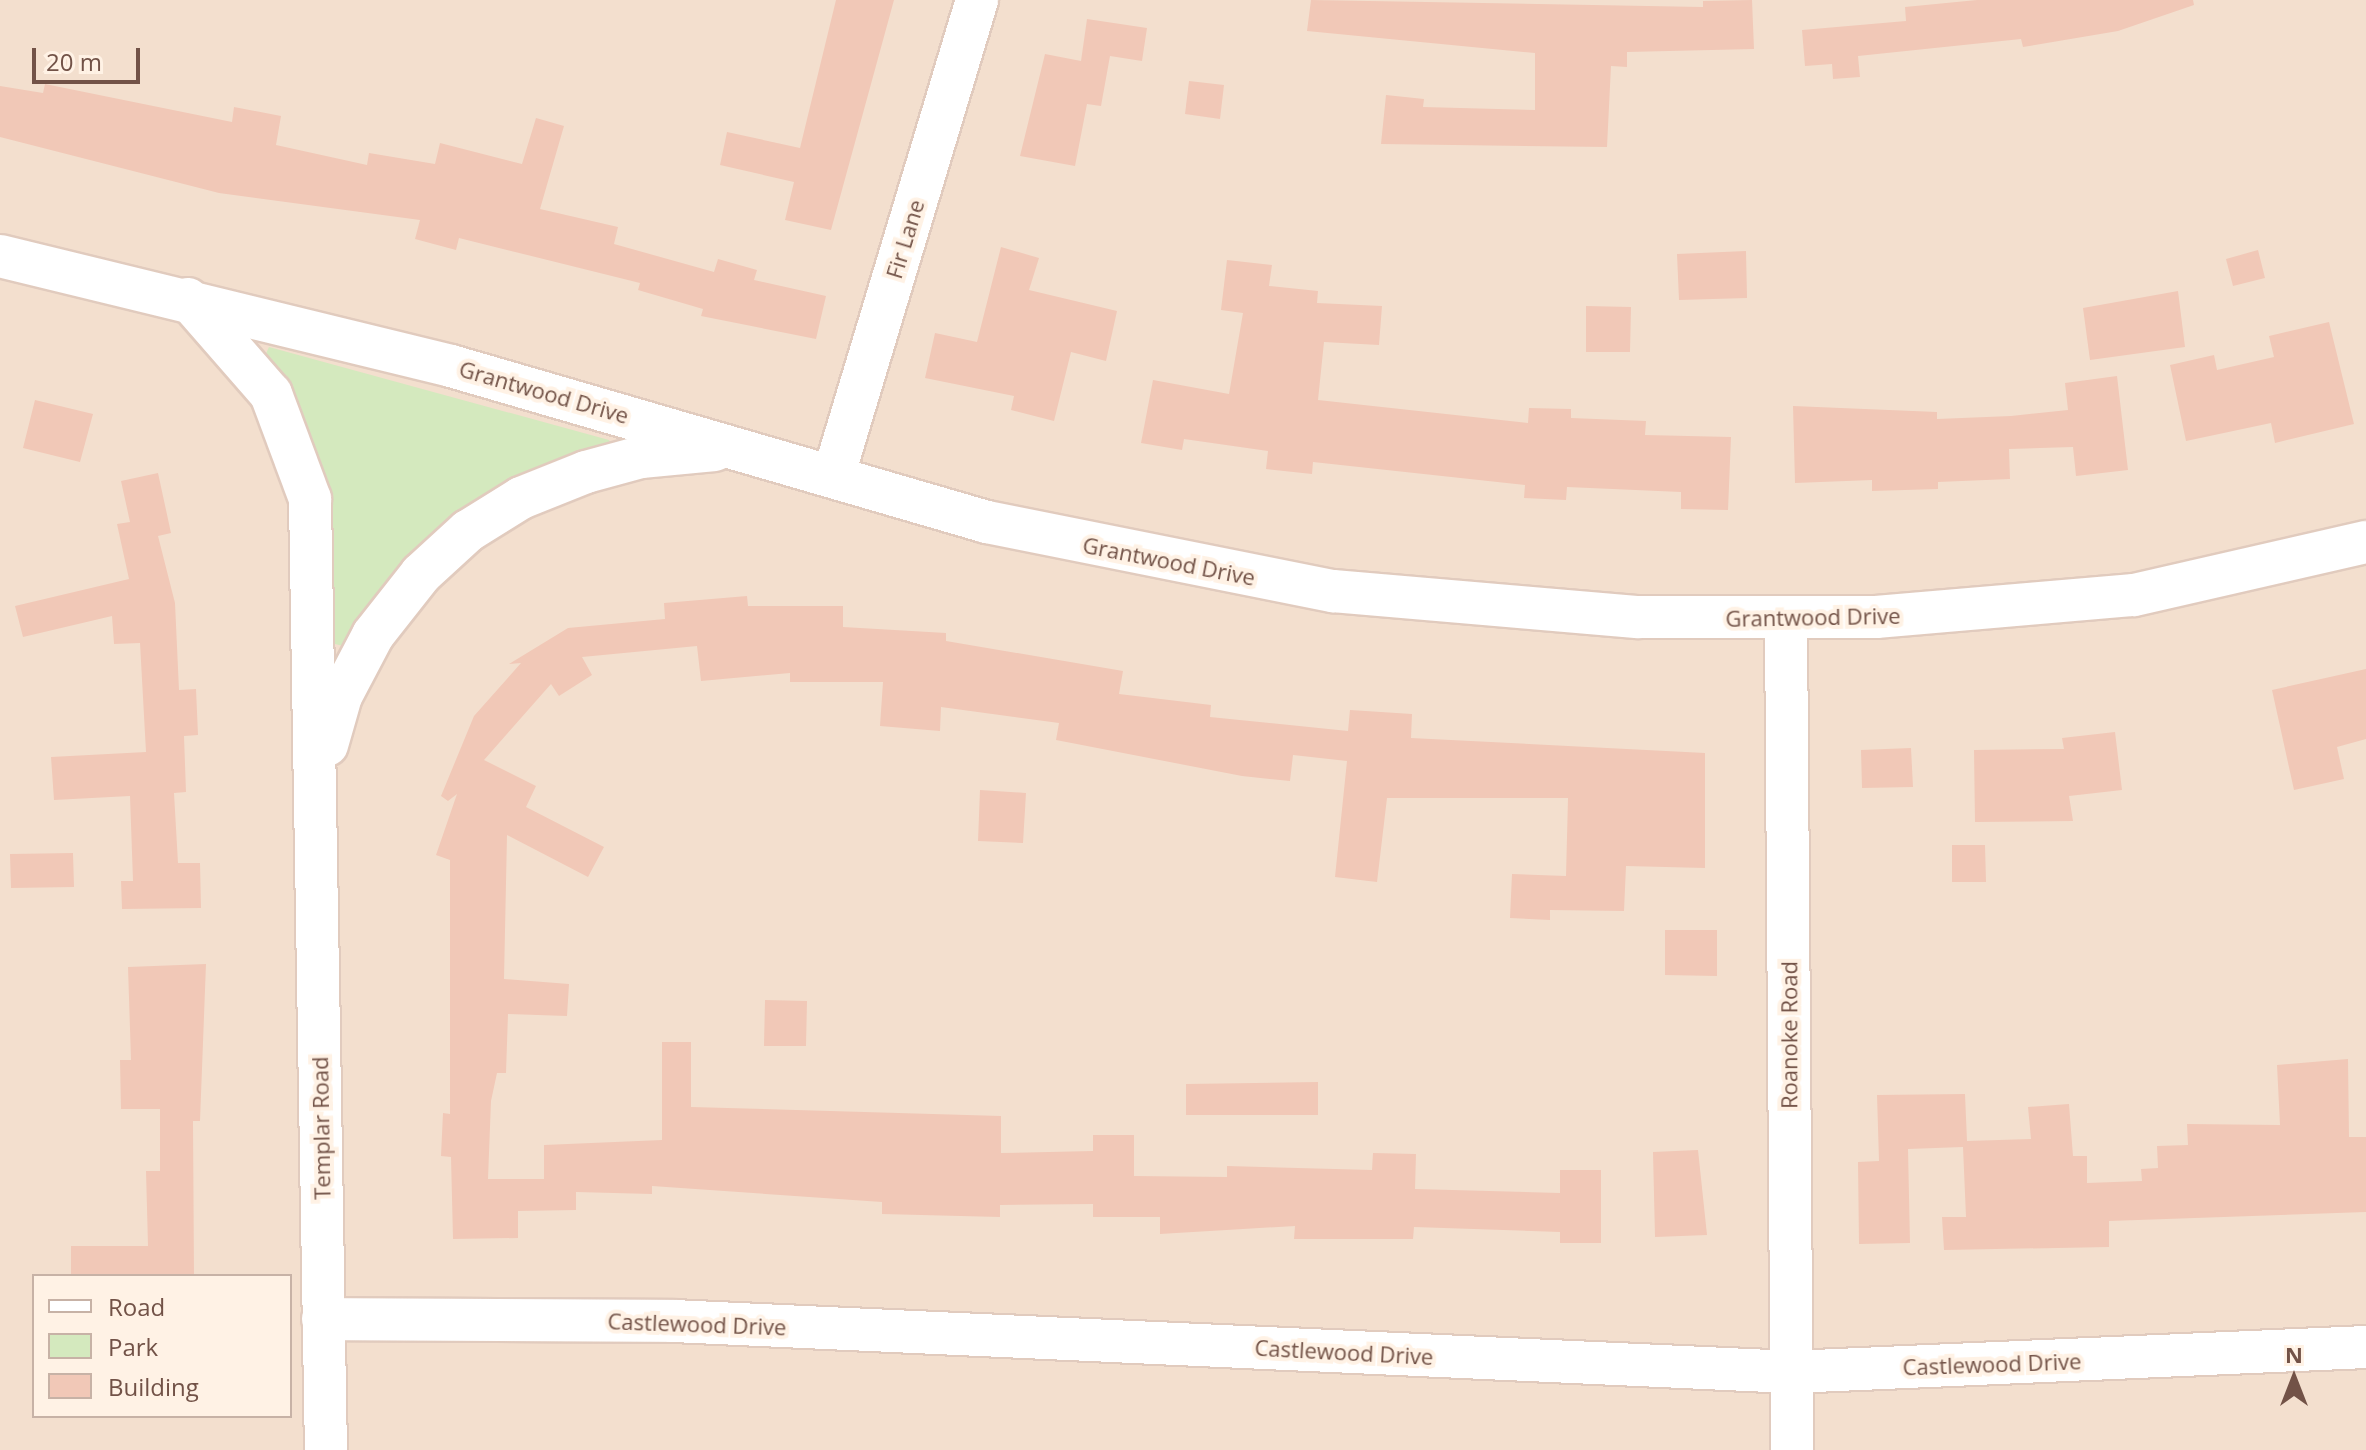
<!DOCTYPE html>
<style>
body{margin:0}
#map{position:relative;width:2366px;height:1450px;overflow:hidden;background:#fceedf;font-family:"Open Sans",sans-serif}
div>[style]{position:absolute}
.residential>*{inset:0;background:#f3dfce}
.green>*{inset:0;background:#d4e9be}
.building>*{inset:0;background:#f1c8b7}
.roads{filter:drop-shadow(2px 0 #e1cbbe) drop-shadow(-2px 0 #e1cbbe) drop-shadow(0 2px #e1cbbe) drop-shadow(0 -2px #e1cbbe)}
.street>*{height:42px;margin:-21px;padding:0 21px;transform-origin:21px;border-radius:21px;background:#fff}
span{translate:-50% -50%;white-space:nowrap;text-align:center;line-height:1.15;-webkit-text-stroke:8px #fff2e5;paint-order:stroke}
.street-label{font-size:22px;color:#725247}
.legend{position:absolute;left:32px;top:1274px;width:260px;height:144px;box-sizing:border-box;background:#fff2e5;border:2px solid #c7b2a6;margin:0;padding:10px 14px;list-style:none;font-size:24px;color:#725247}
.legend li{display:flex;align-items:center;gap:16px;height:40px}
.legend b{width:40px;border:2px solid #c7b2a6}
.north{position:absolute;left:2254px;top:1338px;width:80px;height:80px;-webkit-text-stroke:6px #fff2e5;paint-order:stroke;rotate:0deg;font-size:22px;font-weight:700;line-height:32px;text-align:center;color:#725247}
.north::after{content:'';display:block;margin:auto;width:28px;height:36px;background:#725247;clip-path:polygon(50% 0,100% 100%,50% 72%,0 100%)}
.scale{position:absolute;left:32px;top:48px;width:108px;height:36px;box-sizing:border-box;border:4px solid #725247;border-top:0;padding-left:10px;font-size:24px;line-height:28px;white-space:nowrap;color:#725247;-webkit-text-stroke:6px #fff2e5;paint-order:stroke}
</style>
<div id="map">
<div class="residential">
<div style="clip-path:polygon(evenodd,0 0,2366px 0,2366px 1450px,0 1450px,0 0,34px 1276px,290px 1276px,290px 1416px,34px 1416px,34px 1276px)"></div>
</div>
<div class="green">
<div style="clip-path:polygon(269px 347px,609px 440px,615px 450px,347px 647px,331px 643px,325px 483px,305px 421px,263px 360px)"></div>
</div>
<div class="building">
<div style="clip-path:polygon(836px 0,894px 0,831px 230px,785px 220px,794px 182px,720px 165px,727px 132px,800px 148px)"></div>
<div style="clip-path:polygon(1311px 0,1703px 7px,1703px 1px,1752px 0,1754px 49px,1627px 52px,1627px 67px,1611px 66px,1607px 147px,1381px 144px,1386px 95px,1424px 99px,1423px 107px,1535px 110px,1535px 53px,1307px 31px)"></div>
<div style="clip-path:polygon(1977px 0,2193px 0,2194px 5px,2118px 31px,2023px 47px,2021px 39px,1858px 56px,1860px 77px,1833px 79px,1832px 64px,1805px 66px,1802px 30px,1906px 21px,1905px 7px)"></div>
<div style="clip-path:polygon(1087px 19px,1147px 28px,1142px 61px,1110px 56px,1101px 106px,1087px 104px,1075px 166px,1020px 156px,1045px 54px,1081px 61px)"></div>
<div style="clip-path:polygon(1189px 81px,1224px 85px,1220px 119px,1185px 114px)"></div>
<div style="clip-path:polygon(45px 84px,232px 122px,234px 107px,281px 116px,276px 145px,367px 165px,369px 153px,435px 164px,440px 143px,522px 164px,536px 118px,564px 126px,540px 209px,618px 227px,614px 244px,714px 272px,718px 259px,757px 270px,754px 280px,826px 296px,816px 339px,701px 316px,703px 309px,638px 290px,640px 283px,459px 238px,456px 250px,415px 239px,420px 220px,219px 193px,0 137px,0 86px,43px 93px)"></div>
<div style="clip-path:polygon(1001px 247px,1039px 258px,1029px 290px,1117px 311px,1106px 361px,1071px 352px,1054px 421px,1011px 410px,1014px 396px,925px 378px,935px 333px,977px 342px)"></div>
<div style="clip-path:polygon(2258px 250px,2265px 278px,2233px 286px,2226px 259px)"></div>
<div style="clip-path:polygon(1746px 251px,1747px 298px,1679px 300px,1677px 254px)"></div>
<div style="clip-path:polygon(1227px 260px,1272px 265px,1269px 286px,1318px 291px,1317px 303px,1382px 306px,1379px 345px,1324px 342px,1318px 400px,1528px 423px,1529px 408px,1571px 409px,1571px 418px,1646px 421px,1645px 435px,1731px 437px,1728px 510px,1681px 509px,1681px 492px,1567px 487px,1566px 500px,1524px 498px,1525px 485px,1313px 462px,1312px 474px,1266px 469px,1268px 451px,1184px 439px,1182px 450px,1141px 443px,1153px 380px,1229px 394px,1243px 313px,1221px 310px)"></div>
<div style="clip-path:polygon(2178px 291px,2185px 347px,2090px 360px,2083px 308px)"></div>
<div style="clip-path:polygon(1586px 306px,1631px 307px,1630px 352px,1586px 352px)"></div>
<div style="clip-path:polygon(2329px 322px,2354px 424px,2275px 443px,2271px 423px,2186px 441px,2170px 365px,2214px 355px,2217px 370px,2274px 357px,2269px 336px)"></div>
<div style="clip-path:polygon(2117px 376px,2128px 470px,2076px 476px,2073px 447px,2009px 449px,2010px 479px,1938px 482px,1938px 489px,1872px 491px,1872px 480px,1795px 483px,1793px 406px,1937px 412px,1937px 419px,2011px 416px,2068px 410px,2065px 383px)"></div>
<div style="clip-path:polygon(35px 400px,93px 414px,80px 462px,23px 448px)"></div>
<div style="clip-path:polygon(158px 473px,171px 533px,158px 536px,175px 603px,179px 690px,196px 689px,198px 735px,184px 736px,186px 792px,174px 793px,178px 863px,200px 863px,201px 908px,122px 909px,121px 881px,133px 881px,130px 796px,54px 800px,51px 757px,146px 752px,140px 643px,114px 644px,112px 616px,23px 637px,15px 606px,129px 579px,117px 524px,130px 522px,121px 481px)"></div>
<div style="clip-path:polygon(747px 596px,748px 606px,843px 606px,843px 627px,946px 633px,946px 641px,1123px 671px,1119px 694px,1211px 705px,1210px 717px,1348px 731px,1350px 710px,1412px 714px,1411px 738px,1705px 753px,1705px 868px,1626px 866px,1624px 911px,1550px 910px,1550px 920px,1510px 918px,1512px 874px,1566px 876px,1568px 798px,1387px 798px,1377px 882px,1335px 877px,1347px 761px,1293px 755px,1290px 781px,1242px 776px,1056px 740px,1059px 723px,941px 707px,940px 731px,880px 726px,883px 682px,790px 682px,790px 673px,701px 681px,697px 646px,582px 657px,592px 675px,559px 696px,551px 684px,484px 760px,536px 786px,526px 807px,604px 847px,588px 877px,507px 835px,504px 979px,569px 984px,567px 1016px,508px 1014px,506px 1073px,497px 1073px,491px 1101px,488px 1179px,544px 1179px,544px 1145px,662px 1140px,662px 1042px,691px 1042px,691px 1107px,1001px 1116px,1001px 1153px,1093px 1151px,1093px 1135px,1134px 1135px,1134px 1176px,1227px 1177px,1227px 1166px,1372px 1170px,1373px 1153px,1416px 1154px,1415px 1189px,1560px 1193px,1560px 1170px,1601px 1170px,1601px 1243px,1560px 1243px,1560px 1232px,1414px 1227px,1413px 1239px,1294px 1239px,1295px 1226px,1160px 1234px,1160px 1217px,1093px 1217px,1093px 1204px,1000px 1205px,1000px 1217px,882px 1214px,882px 1202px,652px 1186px,652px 1194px,576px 1192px,576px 1210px,518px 1211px,518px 1238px,453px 1239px,451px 1157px,441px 1156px,443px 1113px,450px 1114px,450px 860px,436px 855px,457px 794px,448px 801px,441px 796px,474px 716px,521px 663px,509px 664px,568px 628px,665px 619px,664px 603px)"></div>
<div style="clip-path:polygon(2366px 669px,2366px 739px,2337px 747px,2344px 779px,2294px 790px,2272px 690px)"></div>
<div style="clip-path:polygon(2115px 732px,2122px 790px,2069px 796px,2073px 821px,1975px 822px,1974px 750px,2064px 749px,2062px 738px)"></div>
<div style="clip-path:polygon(1911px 748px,1913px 787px,1862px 788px,1861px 750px)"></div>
<div style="clip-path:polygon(980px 790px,1026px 793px,1023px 843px,978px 841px)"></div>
<div style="clip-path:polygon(1952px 845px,1985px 845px,1986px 882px,1952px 882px)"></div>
<div style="clip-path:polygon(73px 853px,74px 887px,11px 888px,10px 854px)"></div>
<div style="clip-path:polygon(1665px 930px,1717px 930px,1717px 976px,1665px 975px)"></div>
<div style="clip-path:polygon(206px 964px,200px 1121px,193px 1121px,194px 1276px,71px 1276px,71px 1246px,148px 1246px,146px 1171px,160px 1171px,160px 1109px,121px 1109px,120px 1060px,131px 1060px,128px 967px)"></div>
<div style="clip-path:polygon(765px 1000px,807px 1001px,806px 1046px,764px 1046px)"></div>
<div style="clip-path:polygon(2348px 1059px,2349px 1137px,2366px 1137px,2366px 1212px,2109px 1221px,2109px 1247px,1944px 1250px,1942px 1217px,1966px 1217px,1963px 1147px,1908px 1149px,1910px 1243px,1859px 1244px,1858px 1162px,1879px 1161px,1877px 1095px,1965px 1094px,1967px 1141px,2031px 1139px,2028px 1107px,2069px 1104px,2073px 1156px,2087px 1156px,2087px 1183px,2142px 1181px,2141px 1169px,2158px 1168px,2157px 1146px,2188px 1145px,2187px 1124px,2280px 1125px,2277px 1065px)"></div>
<div style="clip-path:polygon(1318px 1082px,1318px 1115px,1186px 1115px,1186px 1084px)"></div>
<div style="clip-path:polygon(1698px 1150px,1707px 1235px,1655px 1237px,1653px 1152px)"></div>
</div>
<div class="roads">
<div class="street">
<div style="left:0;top:256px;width:464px;rotate:13.7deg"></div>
<div style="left:451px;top:366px;width:558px;rotate:16.23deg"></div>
<div style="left:987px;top:522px;width:353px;rotate:11.3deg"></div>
<div style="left:1333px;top:591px;width:307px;rotate:4.9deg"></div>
<div style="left:1639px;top:617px;width:237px"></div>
<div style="left:1876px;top:617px;width:259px;rotate:-4.9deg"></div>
<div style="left:2134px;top:595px;width:238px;rotate:-12.9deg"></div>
<div style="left:188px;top:299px;width:126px;rotate:48.9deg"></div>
<div style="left:271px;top:394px;width:112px;rotate:69.6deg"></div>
<div style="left:310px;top:499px;width:951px;rotate:89.04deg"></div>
<div style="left:833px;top:477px;width:498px;rotate:-73.2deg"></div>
<div style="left:1786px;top:620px;width:830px;rotate:89.59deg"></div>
<div style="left:327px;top:745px;width:51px;rotate:-74.1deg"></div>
<div style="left:341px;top:696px;width:69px;rotate:-62.3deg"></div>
<div style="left:373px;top:635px;width:78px;rotate:-51.8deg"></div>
<div style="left:421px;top:574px;width:64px;rotate:-42.5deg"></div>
<div style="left:468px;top:531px;width:62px;rotate:-31.9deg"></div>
<div style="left:521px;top:498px;width:70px;rotate:-21.8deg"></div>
<div style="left:586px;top:472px;width:57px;rotate:-15.3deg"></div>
<div style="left:641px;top:457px;width:74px;rotate:-5.4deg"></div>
<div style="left:323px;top:1319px;width:350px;rotate:0.3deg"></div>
<div style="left:673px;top:1321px;width:1119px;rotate:2.61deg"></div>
<div style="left:1791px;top:1372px;width:576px;rotate:-2.49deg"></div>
</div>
</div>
<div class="street-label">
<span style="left:905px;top:239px;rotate:-73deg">Fir Lane</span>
<span style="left:544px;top:392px;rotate:16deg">Grantwood Drive</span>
<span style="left:1169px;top:561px;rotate:11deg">Grantwood Drive</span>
<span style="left:1813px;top:617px;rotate:-1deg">Grantwood Drive</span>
<span style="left:1789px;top:1035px;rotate:-90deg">Roanoke Road</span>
<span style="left:321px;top:1128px;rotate:-91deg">Templar Road</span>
<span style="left:697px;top:1324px;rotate:2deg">Castlewood Drive</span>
<span style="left:1344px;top:1352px;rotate:3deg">Castlewood Drive</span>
<span style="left:1992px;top:1364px;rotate:-2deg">Castlewood Drive</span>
</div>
<ul class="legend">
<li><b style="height:10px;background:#fff"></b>Road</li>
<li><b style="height:22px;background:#d4e9be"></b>Park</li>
<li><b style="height:22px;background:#f1c8b7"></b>Building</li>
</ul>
<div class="north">N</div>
<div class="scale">20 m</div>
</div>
